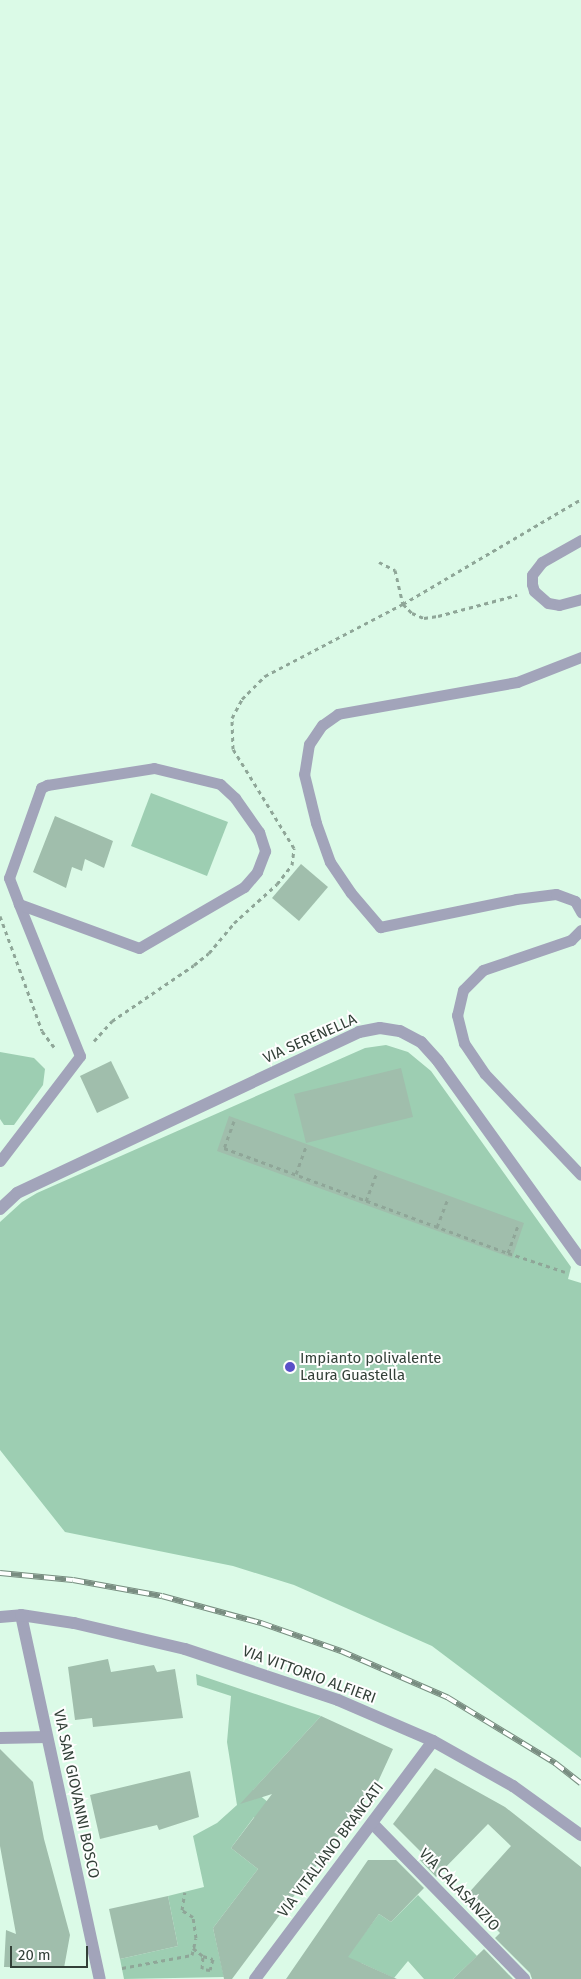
<!DOCTYPE html>
<style>
body{margin:0}
#map{position:relative;width:581px;height:1979px;overflow:hidden;background:#dbfae7;font-family:"Fira Sans",sans-serif}
div>[style]{position:absolute}
.green>*{inset:0;background:#9dceb2}
.building>*{inset:0;background:#a0beac}
.path>*{height:3px;margin-top:-1.5px;transform-origin:0;background:repeating-linear-gradient(90deg,#8fa698 0 4px,transparent 0 8px)}
.service>*{height:11px;margin:-5.5px;padding:0 5.5px;transform-origin:5.5px;border-radius:5.5px;background:#a2a4ba}
.minor>*{height:12px;margin:-6px;padding:0 6px;transform-origin:6px;border-radius:6px;background:#a2a4ba}
.rail>*{height:5.5px;margin-top:-2.75px;transform-origin:0;background:repeating-linear-gradient(90deg,#fefefe 0 11px,#798d81 0 22px);box-sizing:border-box;border-block:1px solid #798d81}
.dots>*{width:14px;height:14px;translate:-50% -50%;box-sizing:border-box;border:2px solid #fefefe;border-radius:50%}
span{translate:-50% -50%;white-space:nowrap;text-align:center;line-height:1.15;-webkit-text-stroke:4px #fefefe;paint-order:stroke}
.street-label{font-size:15px;color:#334038}
.poi-label{font-size:15px;color:#334038}
.left{translate:0 -50%;text-align:left}
.scale{position:absolute;left:10px;top:1946px;width:78px;height:22px;box-sizing:border-box;border:2px solid #334038;border-top:0;padding-left:6px;font-size:15px;line-height:18px;white-space:nowrap;color:#334038;-webkit-text-stroke:4px #fefefe;paint-order:stroke}
</style>
<div id="map">
<div class="green">
<div style="clip-path:polygon(151px 793px,228px 822px,207px 876px,131px 846px)"></div>
<div style="clip-path:polygon(386px 1045px,408px 1052px,431px 1071px,571px 1267px,568px 1279px,581px 1283px,581px 1758px,432px 1646px,294px 1585px,233px 1566px,65px 1532px,0 1450px,0 1222px,22px 1202px,37px 1193px,365px 1048px)"></div>
<div style="clip-path:polygon(0 1052px,34px 1058px,45px 1069px,43px 1085px,14px 1125px,4px 1125px,0 1119px)"></div>
<div style="clip-path:polygon(196px 1674px,321px 1716px,253px 1790px,290px 1820px,279px 1838px,254px 1817px,231px 1848px,258px 1869px,213px 1928px,224px 1977px,124px 1979px,120px 1959px,178px 1946px,168px 1896px,204px 1887px,193px 1836px,217px 1823px,237px 1805px,227px 1742px,231px 1696px,197px 1685px)"></div>
<div style="clip-path:polygon(418px 1895px,477px 1956px,453px 1979px,424px 1979px,408px 1961px,394px 1978px,361px 1963px,354px 1979px,345px 1979px,345px 1959px,379px 1914px,391px 1922px)"></div>
</div>
<div class="building">
<div style="clip-path:polygon(55px 816px,113px 841px,104px 868px,85px 859px,82px 871px,72px 867px,66px 888px,33px 872px)"></div>
<div style="clip-path:polygon(301px 864px,328px 887px,299px 921px,272px 898px)"></div>
<div style="clip-path:polygon(111px 1061px,129px 1098px,97px 1113px,80px 1076px)"></div>
<div style="clip-path:polygon(401px 1068px,413px 1117px,306px 1143px,294px 1094px)"></div>
<div style="clip-path:polygon(229px 1116px,524px 1223px,512px 1258px,217px 1151px)"></div>
<div style="clip-path:polygon(108px 1659px,111px 1672px,154px 1665px,157px 1672px,175px 1669px,183px 1718px,93px 1727px,92px 1718px,75px 1720px,68px 1667px)"></div>
<div style="clip-path:polygon(321px 1716px,393px 1749px,376px 1786px,232px 1979px,224px 1979px,213px 1928px,258px 1869px,231px 1848px,272px 1794px,240px 1804px)"></div>
<div style="clip-path:polygon(0 1749px,33px 1782px,44px 1839px,70px 1935px,64px 1968px,4px 1967px,6px 1930px,16px 1934px,0 1846px)"></div>
<div style="clip-path:polygon(435px 1768px,505px 1807px,581px 1867px,581px 1979px,532px 1979px,530px 1973px,495px 1938px,500px 1933px,465px 1897px,511px 1846px,488px 1824px,436px 1877px,419px 1859px,428px 1859px,393px 1824px)"></div>
<div style="clip-path:polygon(190px 1771px,199px 1817px,159px 1830px,157px 1825px,100px 1839px,90px 1795px)"></div>
<div style="clip-path:polygon(368px 1860px,396px 1860px,424px 1888px,391px 1922px,379px 1914px,348px 1957px,397px 1979px,286px 1979px)"></div>
<div style="clip-path:polygon(168px 1896px,178px 1946px,120px 1959px,109px 1909px)"></div>
<div style="clip-path:polygon(484px 1949px,513px 1979px,453px 1979px)"></div>
</div>
<div class="path">
<div style="left:379px;top:562px;width:18px;rotate:27deg"></div>
<div style="left:395px;top:570px;width:35px;rotate:77deg"></div>
<div style="left:403px;top:604px;width:13px;rotate:45deg"></div>
<div style="left:412px;top:613px;width:13px;rotate:23deg"></div>
<div style="left:424px;top:618px;width:14px;rotate:-8deg"></div>
<div style="left:438px;top:616px;width:82px;rotate:-14.9deg"></div>
<div style="left:0;top:916px;width:122px;rotate:69.9deg"></div>
<div style="left:42px;top:1031px;width:20px;rotate:53deg"></div>
<div style="left:94px;top:1041px;width:27px;rotate:-48deg"></div>
<div style="left:112px;top:1021px;width:99px;rotate:-34.3deg"></div>
<div style="left:194px;top:965px;width:19px;rotate:-39deg"></div>
<div style="left:209px;top:953px;width:39px;rotate:-50deg"></div>
<div style="left:234px;top:923px;width:58px;rotate:-42.2deg"></div>
<div style="left:277px;top:884px;width:24px;rotate:-52deg"></div>
<div style="left:292px;top:865px;width:17px;rotate:-83deg"></div>
<div style="left:294px;top:848px;width:116px;rotate:-121.6deg"></div>
<div style="left:233px;top:749px;width:31px;rotate:-92deg"></div>
<div style="left:232px;top:718px;width:21px;rotate:-62deg"></div>
<div style="left:242px;top:699px;width:33px;rotate:-45deg"></div>
<div style="left:265px;top:676px;width:156px;rotate:-27.6deg"></div>
<div style="left:403px;top:604px;width:207px;rotate:-30.5deg"></div>
<div style="left:234px;top:1121px;width:29px;rotate:110deg"></div>
<div style="left:224px;top:1148px;width:303px;rotate:20.3deg"></div>
<div style="left:508px;top:1253px;width:60px;rotate:18.4deg"></div>
<div style="left:296px;top:1174px;width:30px;rotate:-70deg"></div>
<div style="left:366px;top:1201px;width:31px;rotate:-69deg"></div>
<div style="left:437px;top:1227px;width:30px;rotate:-69deg"></div>
<div style="left:508px;top:1253px;width:30px;rotate:-70deg"></div>
<div style="left:193px;top:1948px;width:13px;rotate:39deg"></div>
<div style="left:203px;top:1956px;width:10px;rotate:17deg"></div>
<div style="left:213px;top:1959px;width:11px;rotate:105deg"></div>
<div style="left:210px;top:1970px;width:8px;rotate:-173deg"></div>
<div style="left:202px;top:1969px;width:13px;rotate:-86deg"></div>
<div style="left:122px;top:1968px;width:71px;rotate:-10.5deg"></div>
<div style="left:192px;top:1955px;width:17px;rotate:-77deg"></div>
<div style="left:196px;top:1938px;width:21px;rotate:-98deg"></div>
<div style="left:193px;top:1917px;width:13px;rotate:-148deg"></div>
<div style="left:182px;top:1910px;width:18px;rotate:-81deg"></div>
</div>
<div class="service">
<div style="left:581px;top:540px;width:45px;rotate:150.6deg"></div>
<div style="left:542px;top:562px;width:16px;rotate:128deg"></div>
<div style="left:532px;top:575px;width:9px;rotate:90deg"></div>
<div style="left:532px;top:584px;width:7px;rotate:74deg"></div>
<div style="left:534px;top:591px;width:18px;rotate:41deg"></div>
<div style="left:548px;top:603px;width:11px;rotate:10deg"></div>
<div style="left:559px;top:605px;width:23px;rotate:-15deg"></div>
<div style="left:581px;top:657px;width:69px;rotate:158.7deg"></div>
<div style="left:517px;top:682px;width:182px;rotate:169.9deg"></div>
<div style="left:338px;top:714px;width:19px;rotate:145deg"></div>
<div style="left:322px;top:725px;width:23px;rotate:124deg"></div>
<div style="left:309px;top:744px;width:30px;rotate:99deg"></div>
<div style="left:304px;top:774px;width:50px;rotate:76.2deg"></div>
<div style="left:316px;top:823px;width:41px;rotate:70.3deg"></div>
<div style="left:330px;top:862px;width:37px;rotate:56deg"></div>
<div style="left:351px;top:893px;width:45px;rotate:49.5deg"></div>
<div style="left:380px;top:927px;width:139px;rotate:-11.6deg"></div>
<div style="left:516px;top:899px;width:40px;rotate:-7.1deg"></div>
<div style="left:556px;top:894px;width:20px;rotate:20deg"></div>
<div style="left:575px;top:901px;width:13px;rotate:61deg"></div>
<div style="left:581px;top:930px;width:14px;rotate:135deg"></div>
<div style="left:571px;top:940px;width:93px;rotate:161.2deg"></div>
<div style="left:483px;top:970px;width:28px;rotate:135deg"></div>
<div style="left:463px;top:990px;width:26px;rotate:103deg"></div>
<div style="left:457px;top:1015px;width:29px;rotate:76deg"></div>
<div style="left:464px;top:1043px;width:37px;rotate:56deg"></div>
<div style="left:485px;top:1074px;width:139px;rotate:46.5deg"></div>
<div style="left:0;top:1161px;width:132px;rotate:-52.7deg"></div>
<div style="left:80px;top:1056px;width:164px;rotate:-111.9deg"></div>
<div style="left:19px;top:904px;width:28px;rotate:-111deg"></div>
<div style="left:9px;top:878px;width:96px;rotate:-70.4deg"></div>
<div style="left:41px;top:788px;width:7px;rotate:-27deg"></div>
<div style="left:47px;top:785px;width:108px;rotate:-9deg"></div>
<div style="left:154px;top:768px;width:68px;rotate:13.6deg"></div>
<div style="left:220px;top:784px;width:21px;rotate:43deg"></div>
<div style="left:235px;top:798px;width:42px;rotate:54.8deg"></div>
<div style="left:259px;top:832px;width:20px;rotate:72deg"></div>
<div style="left:265px;top:851px;width:22px;rotate:111deg"></div>
<div style="left:257px;top:872px;width:20px;rotate:131deg"></div>
<div style="left:244px;top:887px;width:121px;rotate:149.8deg"></div>
<div style="left:139px;top:948px;width:128px;rotate:-159.9deg"></div>
</div>
<div class="minor">
<div style="left:0;top:1209px;width:23px;rotate:-43deg"></div>
<div style="left:17px;top:1193px;width:378px;rotate:-25.2deg"></div>
<div style="left:359px;top:1032px;width:21px;rotate:-11deg"></div>
<div style="left:380px;top:1028px;width:20px;rotate:9deg"></div>
<div style="left:400px;top:1031px;width:24px;rotate:28deg"></div>
<div style="left:421px;top:1042px;width:25px;rotate:48deg"></div>
<div style="left:438px;top:1061px;width:245px;rotate:54.3deg"></div>
<div style="left:21px;top:1615px;width:372px;rotate:77.8deg"></div>
<div style="left:0;top:1617px;width:21px;rotate:-5deg"></div>
<div style="left:21px;top:1615px;width:54px;rotate:8.6deg"></div>
<div style="left:74px;top:1623px;width:114px;rotate:13.2deg"></div>
<div style="left:185px;top:1649px;width:161px;rotate:18.4deg"></div>
<div style="left:338px;top:1700px;width:103px;rotate:23.3deg"></div>
<div style="left:433px;top:1741px;width:92px;rotate:29.4deg"></div>
<div style="left:513px;top:1786px;width:84px;rotate:35.8deg"></div>
<div style="left:0;top:1738px;width:47px;rotate:-1.2deg"></div>
<div style="left:372px;top:1823px;width:218px;rotate:45.7deg"></div>
<div style="left:255px;top:1979px;width:297px;rotate:-53.2deg"></div>
</div>
<div class="rail">
<div style="left:0;top:1573px;width:73px;rotate:5.5deg"></div>
<div style="left:73px;top:1580px;width:90px;rotate:10.2deg"></div>
<div style="left:162px;top:1596px;width:103px;rotate:15.3deg"></div>
<div style="left:261px;top:1623px;width:85px;rotate:19.3deg"></div>
<div style="left:341px;top:1651px;width:116px;rotate:23.5deg"></div>
<div style="left:447px;top:1697px;width:127px;rotate:31.4deg"></div>
<div style="left:555px;top:1763px;width:33px;rotate:38deg"></div>
</div>
<div class="dots">
<div style="left:290px;top:1367px;background:#5950c8"></div>
</div>
<div class="street-label">
<span style="left:310px;top:1039px;rotate:-24deg">VIA SERENELLA</span>
<span style="left:309px;top:1675px;rotate:20deg">VIA VITTORIO ALFIERI</span>
<span style="left:76px;top:1794px;rotate:78deg">VIA SAN GIOVANNI BOSCO</span>
<span style="left:331px;top:1850px;rotate:-53deg">VIA VITALIANO BRANCATI</span>
<span style="left:459px;top:1890px;rotate:46deg">VIA CALASANZIO</span>
</div>
<div class="poi-label">
<span class="left" style="left:300px;top:1367px">Impianto polivalente<br>Laura Guastella</span>
</div>
<div class="scale">20 m</div>
</div>
